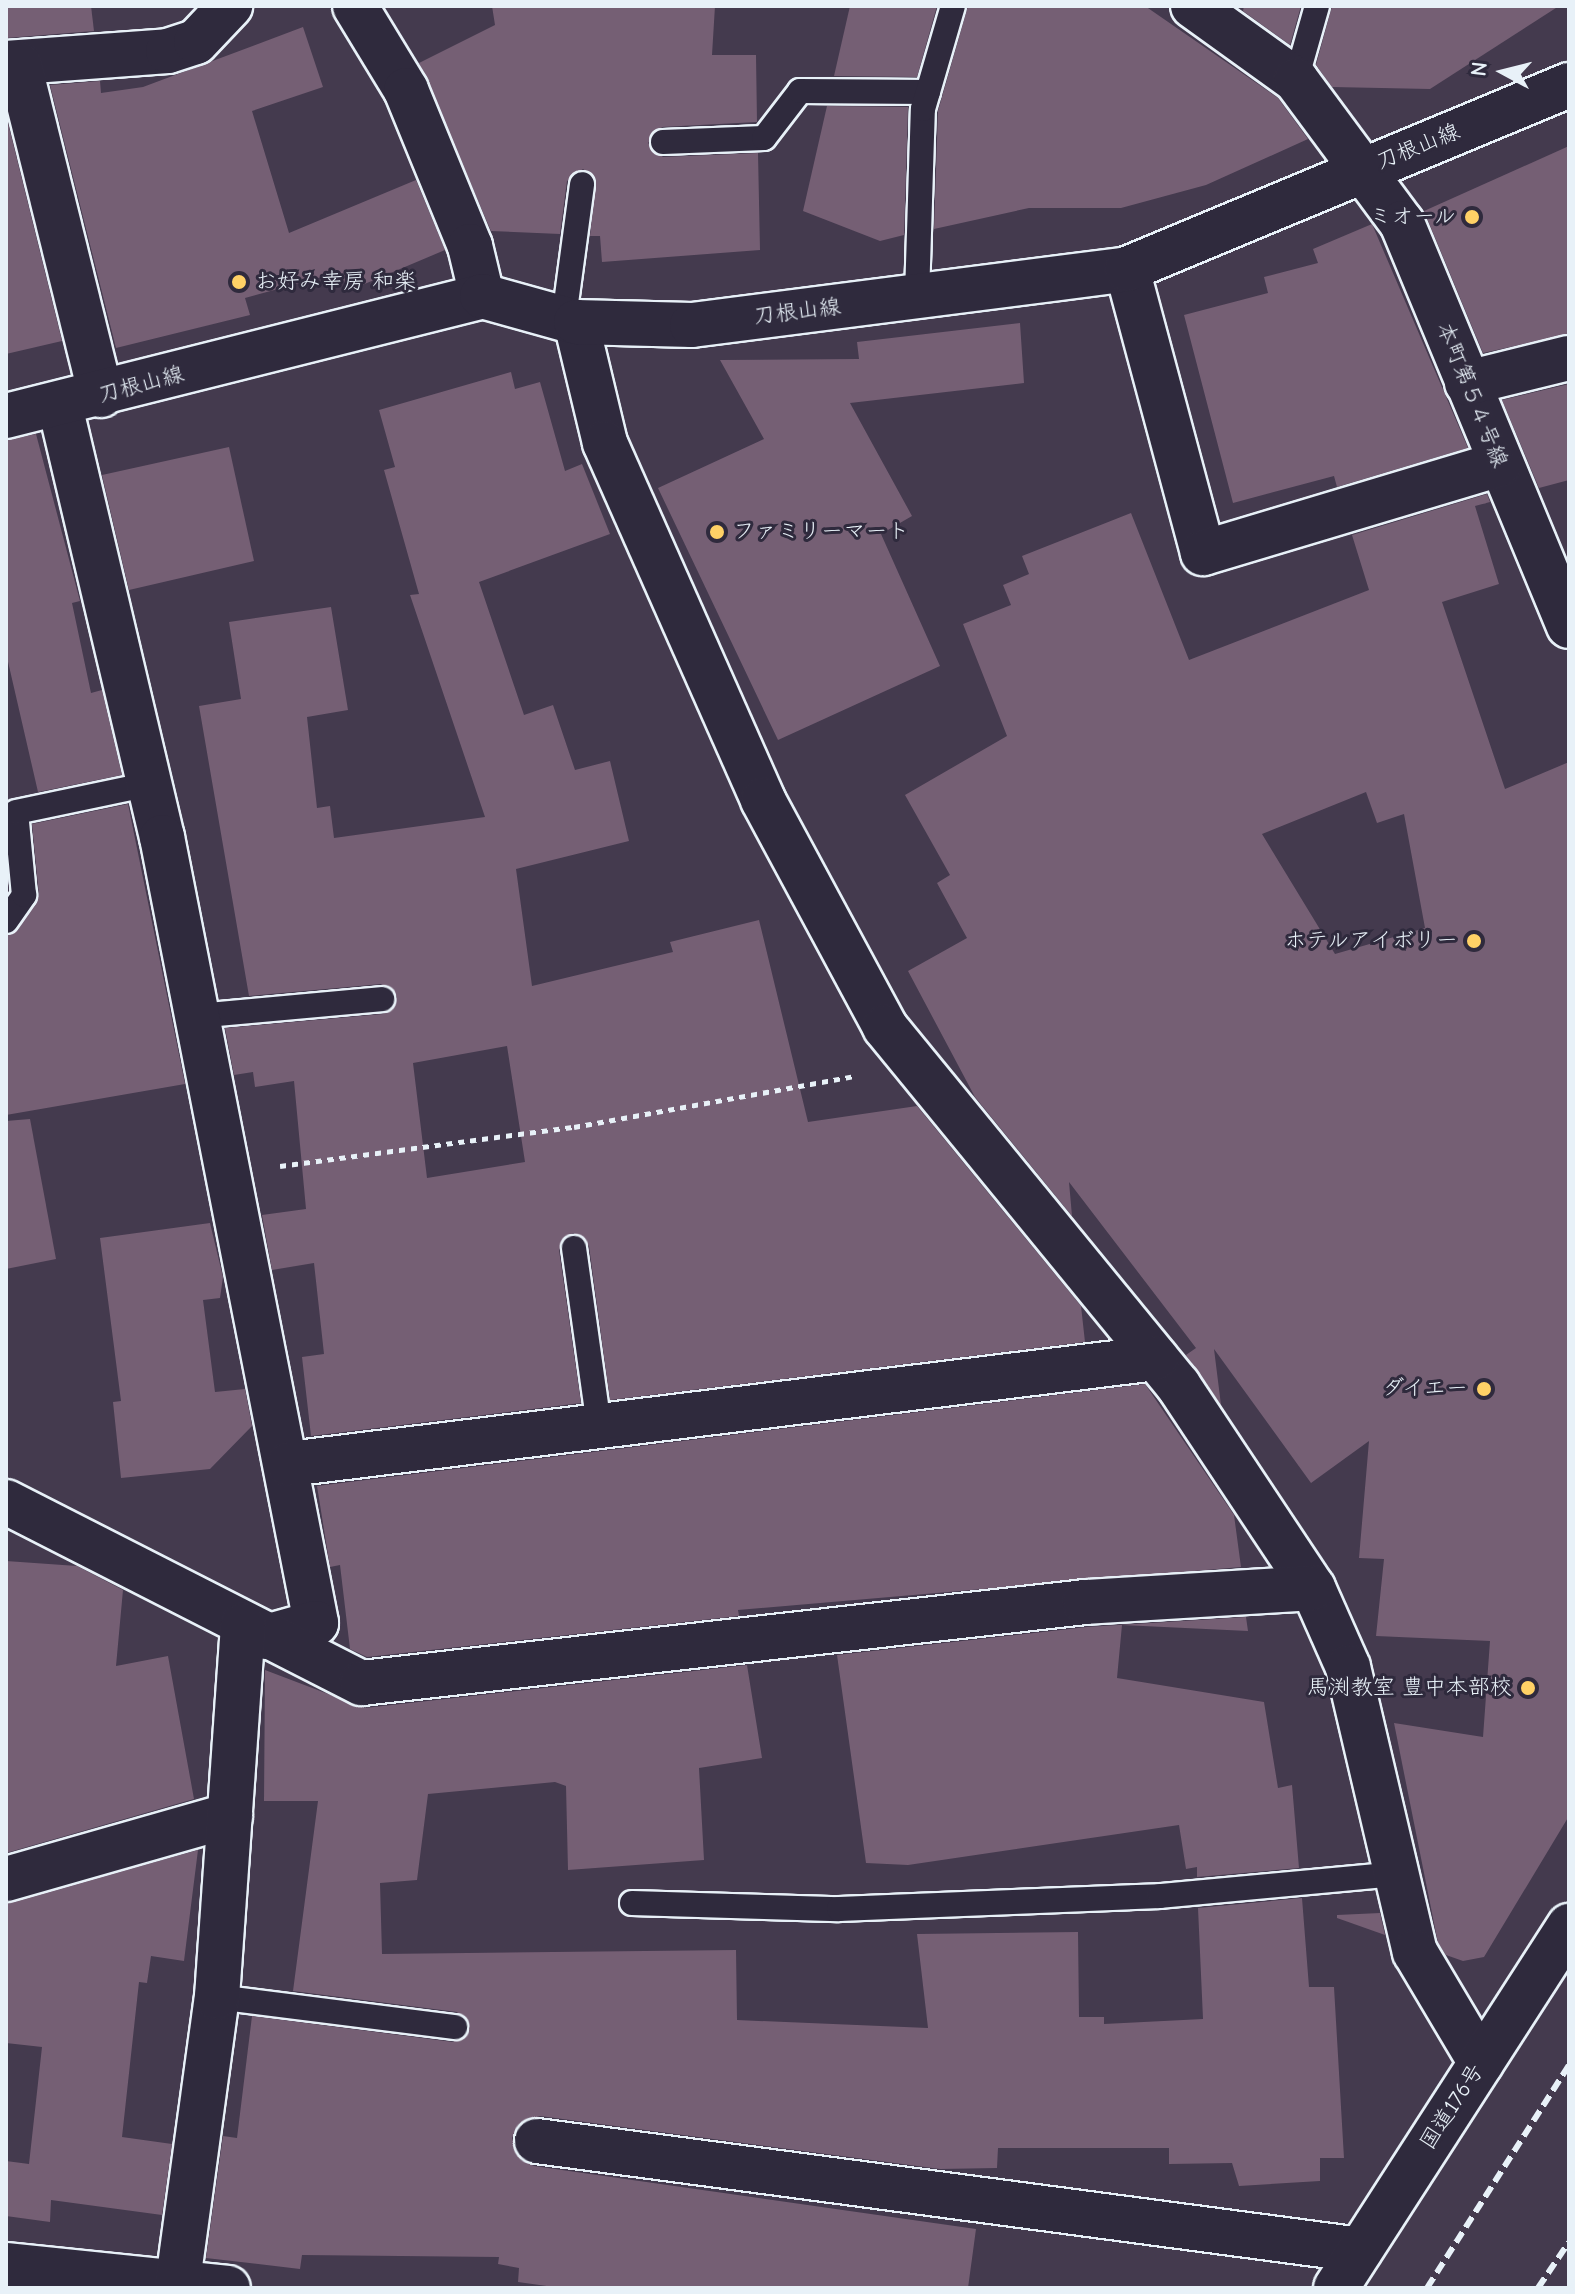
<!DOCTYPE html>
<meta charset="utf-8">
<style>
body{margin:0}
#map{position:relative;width:1575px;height:2294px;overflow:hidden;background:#443a4e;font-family:"Comic Neue","Klee One",sans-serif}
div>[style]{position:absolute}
.building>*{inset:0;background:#755f74}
.path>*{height:5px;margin-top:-2.5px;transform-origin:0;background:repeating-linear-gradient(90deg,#e8f1f8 0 6px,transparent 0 12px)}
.roads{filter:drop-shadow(2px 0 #e8f1f8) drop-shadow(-2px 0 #e8f1f8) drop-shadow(0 2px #e8f1f8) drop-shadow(0 -2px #e8f1f8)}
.service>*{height:24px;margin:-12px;padding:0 12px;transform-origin:12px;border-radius:12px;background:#2f2a3d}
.minor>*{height:44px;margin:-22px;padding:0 22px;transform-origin:22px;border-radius:22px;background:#2f2a3d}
.tertiary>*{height:44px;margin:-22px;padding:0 22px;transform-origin:22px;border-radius:22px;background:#2f2a3d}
.trunk>*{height:44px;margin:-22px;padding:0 22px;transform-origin:22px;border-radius:22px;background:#2f2a3d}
.rail>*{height:6px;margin-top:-3px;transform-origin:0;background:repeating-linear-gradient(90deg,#e8f1f8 0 12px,transparent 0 18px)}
.dots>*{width:22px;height:22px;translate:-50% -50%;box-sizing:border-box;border:4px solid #2f2a3d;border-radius:50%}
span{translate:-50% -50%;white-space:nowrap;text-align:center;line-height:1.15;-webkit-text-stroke:6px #2f2a3d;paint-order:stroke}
.street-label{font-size:22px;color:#e8f1f8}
.poi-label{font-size:22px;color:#e8f1f8}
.right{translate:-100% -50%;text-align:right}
.left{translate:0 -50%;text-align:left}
.frame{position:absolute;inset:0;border:8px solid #e8f1f8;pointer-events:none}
.north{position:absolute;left:1463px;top:32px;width:80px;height:80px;-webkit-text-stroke:6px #2f2a3d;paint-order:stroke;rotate:277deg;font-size:22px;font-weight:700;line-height:32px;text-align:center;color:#e8f1f8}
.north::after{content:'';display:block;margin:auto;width:28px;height:36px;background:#e8f1f8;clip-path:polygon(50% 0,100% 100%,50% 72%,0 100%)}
</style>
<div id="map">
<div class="building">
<div style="clip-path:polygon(6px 6px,91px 6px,94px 31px,6px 38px)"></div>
<div style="clip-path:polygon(492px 6px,715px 6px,712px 55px,756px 55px,757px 122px,662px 127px,648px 143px,663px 157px,758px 153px,760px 250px,602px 262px,600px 236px,590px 236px,596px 179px,583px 169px,567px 181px,560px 234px,491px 231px,419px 63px,495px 25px)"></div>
<div style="clip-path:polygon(850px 6px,937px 6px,917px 77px,834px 76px)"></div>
<div style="clip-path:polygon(968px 6px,1145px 6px,1278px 98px,1308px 139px,1206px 185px,1121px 208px,1029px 208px,934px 229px,938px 111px)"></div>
<div style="clip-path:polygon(1244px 6px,1301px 6px,1290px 45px,1243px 11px)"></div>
<div style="clip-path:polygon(1332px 6px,1559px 6px,1430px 89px,1332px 87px,1316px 65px)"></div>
<div style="clip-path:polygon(303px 27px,323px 87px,252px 111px,289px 233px,416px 180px,445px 250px,348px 291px,340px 272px,245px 298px,250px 315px,116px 348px,50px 85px,100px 81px,101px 93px,143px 87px)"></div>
<div style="clip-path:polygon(827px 106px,908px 107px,904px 235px,880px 241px,803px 211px)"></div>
<div style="clip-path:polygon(6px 115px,62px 341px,6px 354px)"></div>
<div style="clip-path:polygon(1569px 146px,1569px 334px,1483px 353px,1424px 211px)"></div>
<div style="clip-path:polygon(1372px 224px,1468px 448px,1337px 487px,1334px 476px,1233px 503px,1184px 315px,1268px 293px,1264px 277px,1318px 263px,1313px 249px)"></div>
<div style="clip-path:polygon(1020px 323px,1024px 383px,850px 403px,912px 516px,881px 534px,940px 666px,778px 740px,658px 488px,764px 439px,720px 360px,859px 359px,857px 342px)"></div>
<div style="clip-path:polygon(evenodd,511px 372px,515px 389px,540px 382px,565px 471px,582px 464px,610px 534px,479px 582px,524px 715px,553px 705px,575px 770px,610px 761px,629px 841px,516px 869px,532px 986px,673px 952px,670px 942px,759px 920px,808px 1122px,917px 1106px,1081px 1306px,1085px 1342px,610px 1400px,589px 1246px,573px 1233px,559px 1250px,581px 1403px,311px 1436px,302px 1357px,324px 1354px,314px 1263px,272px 1270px,262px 1215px,306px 1209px,294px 1081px,255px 1087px,253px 1072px,234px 1075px,225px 1028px,383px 1014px,397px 997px,381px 984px,249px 996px,199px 706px,241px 699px,229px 622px,331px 607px,348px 710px,307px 717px,317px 808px,330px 806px,334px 838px,485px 817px,410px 595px,419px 594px,384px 470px,395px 467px,379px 410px,511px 372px,507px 1046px,525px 1162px,427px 1178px,413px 1063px,507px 1046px)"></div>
<div style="clip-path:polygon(1569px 384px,1569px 480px,1539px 488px,1502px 400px)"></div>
<div style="clip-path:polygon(36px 434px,80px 601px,72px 603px,91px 693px,102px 690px,122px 775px,38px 792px,6px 653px,6px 440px)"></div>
<div style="clip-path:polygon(229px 447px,254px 561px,129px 590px,102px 475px)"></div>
<div style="clip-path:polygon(evenodd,1487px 494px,1490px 502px,1475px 506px,1499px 584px,1442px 602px,1505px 789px,1569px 762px,1569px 1816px,1484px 1957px,1463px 1961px,1446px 1955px,1438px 1943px,1394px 1723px,1483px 1737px,1490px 1641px,1376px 1636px,1384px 1559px,1359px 1558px,1369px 1441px,1311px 1483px,1214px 1349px,1221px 1405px,1186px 1355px,1196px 1348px,1069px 1182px,1072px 1216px,975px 1097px,908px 971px,967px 938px,937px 883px,950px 875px,905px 795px,1007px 736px,963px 624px,1011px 605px,1003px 585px,1029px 574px,1022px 556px,1131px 513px,1189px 660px,1369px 590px,1352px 535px,1487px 494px,1366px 792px,1377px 823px,1404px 814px,1425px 928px,1335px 954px,1262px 834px,1366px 792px)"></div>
<div style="clip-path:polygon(128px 804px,185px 1084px,6px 1115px,6px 936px,18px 930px,39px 895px,32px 824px)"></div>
<div style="clip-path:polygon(30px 1119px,56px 1259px,6px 1269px,6px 1121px)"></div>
<div style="clip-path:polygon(210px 1223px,223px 1277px,220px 1298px,203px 1300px,215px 1392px,245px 1389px,252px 1426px,210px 1469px,121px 1478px,113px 1402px,121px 1401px,100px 1238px)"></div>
<div style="clip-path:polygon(1145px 1384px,1234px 1515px,1241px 1567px,738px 1610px,739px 1616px,367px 1657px,350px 1649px,340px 1565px,330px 1567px,317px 1486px)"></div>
<div style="clip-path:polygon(6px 1561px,77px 1566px,123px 1590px,116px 1666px,168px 1656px,194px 1799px,6px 1853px)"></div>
<div style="clip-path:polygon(1246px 1617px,1248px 1631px,1122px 1625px,1117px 1678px,1264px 1702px,1278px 1788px,1292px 1785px,1299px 1868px,1197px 1877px,1197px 1867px,1186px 1869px,1179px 1825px,908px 1865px,866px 1863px,837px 1655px,1087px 1627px)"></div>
<div style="clip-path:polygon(747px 1665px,762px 1758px,699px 1768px,704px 1860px,568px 1870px,566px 1786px,555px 1782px,428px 1794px,417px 1880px,380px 1883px,382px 1954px,736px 1950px,737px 2020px,928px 2028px,917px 1934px,1078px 1932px,1079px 2017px,1104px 2017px,1104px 2024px,1203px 2019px,1198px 1908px,1302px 1898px,1309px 1987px,1334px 1987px,1344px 2158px,1320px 2158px,1320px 2181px,1239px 2186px,1232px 2163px,1169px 2164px,1169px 2148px,998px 2148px,997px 2168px,940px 2169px,540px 2116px,518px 2125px,512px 2138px,521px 2160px,534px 2166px,976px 2229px,968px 2288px,561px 2288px,518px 2282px,519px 2268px,498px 2264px,499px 2257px,302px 2255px,300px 2269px,206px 2258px,223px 2136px,237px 2138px,252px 2016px,453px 2042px,470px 2028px,457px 2012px,293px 1991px,318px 1801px,264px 1801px,265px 1670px,365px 1708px)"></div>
<div style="clip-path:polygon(198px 1850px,184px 1961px,151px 1956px,147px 1983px,139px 1982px,122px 2137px,172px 2144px,162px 2215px,51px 2200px,50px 2222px,6px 2216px,6px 2161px,29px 2164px,42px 2047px,6px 2043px,6px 1903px)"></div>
<div style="clip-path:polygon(1380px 1913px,1385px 1935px,1337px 1918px,1337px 1915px)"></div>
</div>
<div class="path">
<div style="left:280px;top:1166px;width:297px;rotate:-7.6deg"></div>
<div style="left:574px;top:1127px;width:286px;rotate:-10.3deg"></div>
</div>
<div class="roads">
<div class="service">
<div style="left:1296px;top:80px;width:77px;rotate:-74.2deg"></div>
<div style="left:663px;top:142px;width:101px;rotate:-2.3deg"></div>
<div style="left:764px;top:138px;width:59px;rotate:-52.5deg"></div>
<div style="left:800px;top:91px;width:128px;rotate:0.4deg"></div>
<div style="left:917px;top:296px;width:187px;rotate:-88.2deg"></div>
<div style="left:923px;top:109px;width:107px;rotate:-73.8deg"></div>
<div style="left:564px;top:318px;width:135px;rotate:-82.3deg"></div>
<div style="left:6px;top:921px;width:32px;rotate:-55deg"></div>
<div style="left:24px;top:895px;width:83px;rotate:-95.5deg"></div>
<div style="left:16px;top:812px;width:137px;rotate:-11.8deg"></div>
<div style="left:196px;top:1016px;width:187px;rotate:-5.2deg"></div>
<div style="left:574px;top:1248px;width:180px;rotate:82deg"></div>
<div style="left:632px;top:1903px;width:207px;rotate:1.7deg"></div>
<div style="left:839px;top:1909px;width:321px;rotate:-2.3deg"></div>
<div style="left:1160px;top:1896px;width:238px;rotate:-5.3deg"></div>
<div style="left:217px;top:1997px;width:240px;rotate:7.2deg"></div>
</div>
<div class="minor">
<div style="left:355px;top:6px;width:98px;rotate:58.7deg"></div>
<div style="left:406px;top:90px;width:169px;rotate:67.7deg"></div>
<div style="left:470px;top:246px;width:51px;rotate:76.5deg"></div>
<div style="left:1193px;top:6px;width:127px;rotate:35.7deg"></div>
<div style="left:1296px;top:80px;width:178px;rotate:53.5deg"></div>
<div style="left:1402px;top:223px;width:436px;rotate:67.5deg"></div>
<div style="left:6px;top:63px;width:162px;rotate:-4.2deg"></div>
<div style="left:168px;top:51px;width:29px;rotate:-18deg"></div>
<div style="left:196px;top:42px;width:50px;rotate:-46.6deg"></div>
<div style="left:19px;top:64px;width:341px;rotate:76.1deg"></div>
<div style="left:1127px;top:269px;width:294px;rotate:75deg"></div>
<div style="left:1203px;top:553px;width:310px;rotate:-16.7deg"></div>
<div style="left:576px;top:322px;width:124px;rotate:76.5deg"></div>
<div style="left:605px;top:443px;width:390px;rotate:66.1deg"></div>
<div style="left:763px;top:800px;width:258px;rotate:61.7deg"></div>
<div style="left:885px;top:1027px;width:463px;rotate:50.7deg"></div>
<div style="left:1178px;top:1385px;width:244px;rotate:56.4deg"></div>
<div style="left:1313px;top:1588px;width:86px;rotate:66.1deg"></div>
<div style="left:1348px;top:1667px;width:293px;rotate:76.8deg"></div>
<div style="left:1415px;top:1952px;width:129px;rotate:59.3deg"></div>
<div style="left:1467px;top:383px;width:105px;rotate:-13.8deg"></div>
<div style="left:60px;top:406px;width:443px;rotate:76.7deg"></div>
<div style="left:162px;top:837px;width:801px;rotate:78.91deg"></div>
<div style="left:316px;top:1623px;width:52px;rotate:164.4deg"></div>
<div style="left:289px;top:1464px;width:873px;rotate:-6.97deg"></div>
<div style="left:6px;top:1502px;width:399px;rotate:27deg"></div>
<div style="left:362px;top:1683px;width:728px;rotate:-6.39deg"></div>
<div style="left:1085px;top:1602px;width:228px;rotate:-3.5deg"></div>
<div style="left:6px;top:1879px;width:233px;rotate:-15.9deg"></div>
<div style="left:537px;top:2141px;width:830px;rotate:7.54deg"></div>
<div style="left:6px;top:2265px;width:223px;rotate:5.9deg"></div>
<div style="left:177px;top:2288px;width:294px;rotate:-82.2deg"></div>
<div style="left:217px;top:1997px;width:373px;rotate:-86deg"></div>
</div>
<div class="tertiary">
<div style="left:6px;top:416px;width:491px;rotate:-14.1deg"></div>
<div style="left:482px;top:296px;width:98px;rotate:15.5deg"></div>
<div style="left:576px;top:322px;width:116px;rotate:1.5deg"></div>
<div style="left:692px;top:325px;width:439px;rotate:-7.3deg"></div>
<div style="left:1127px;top:269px;width:479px;rotate:-22.6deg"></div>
</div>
<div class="trunk">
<div style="left:1336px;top:2288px;width:431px;rotate:-57.2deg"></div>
</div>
</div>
<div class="rail">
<div style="left:1427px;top:2288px;width:264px;rotate:-57.5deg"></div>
<div style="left:1538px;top:2288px;width:55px;rotate:-56deg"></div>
</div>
<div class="dots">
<div style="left:1472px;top:217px;background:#ffd166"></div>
<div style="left:239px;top:282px;background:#ffd166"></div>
<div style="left:717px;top:532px;background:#ffd166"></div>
<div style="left:1474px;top:941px;background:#ffd166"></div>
<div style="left:1484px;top:1389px;background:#ffd166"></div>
<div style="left:1528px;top:1688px;background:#ffd166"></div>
</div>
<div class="street-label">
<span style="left:1418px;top:147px;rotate:-22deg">刀根山線</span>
<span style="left:797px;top:312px;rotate:-7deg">刀根山線</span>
<span style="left:141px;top:385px;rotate:-15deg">刀根山線</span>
<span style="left:1472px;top:395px;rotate:68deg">本町第５４号線</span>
<span style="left:1452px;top:2107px;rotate:-57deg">国道176号</span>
</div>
<div class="poi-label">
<span class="right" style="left:1456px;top:217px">ミオール</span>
<span class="left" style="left:255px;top:282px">お好み幸房 和楽</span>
<span class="left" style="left:733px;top:532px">ファミリーマート</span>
<span class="right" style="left:1458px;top:941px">ホテルアイボリー</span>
<span class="right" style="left:1468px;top:1389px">ダイエー</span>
<span class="right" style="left:1512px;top:1688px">馬渕教室 豊中本部校</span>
</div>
<div class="frame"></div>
<div class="north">N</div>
</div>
